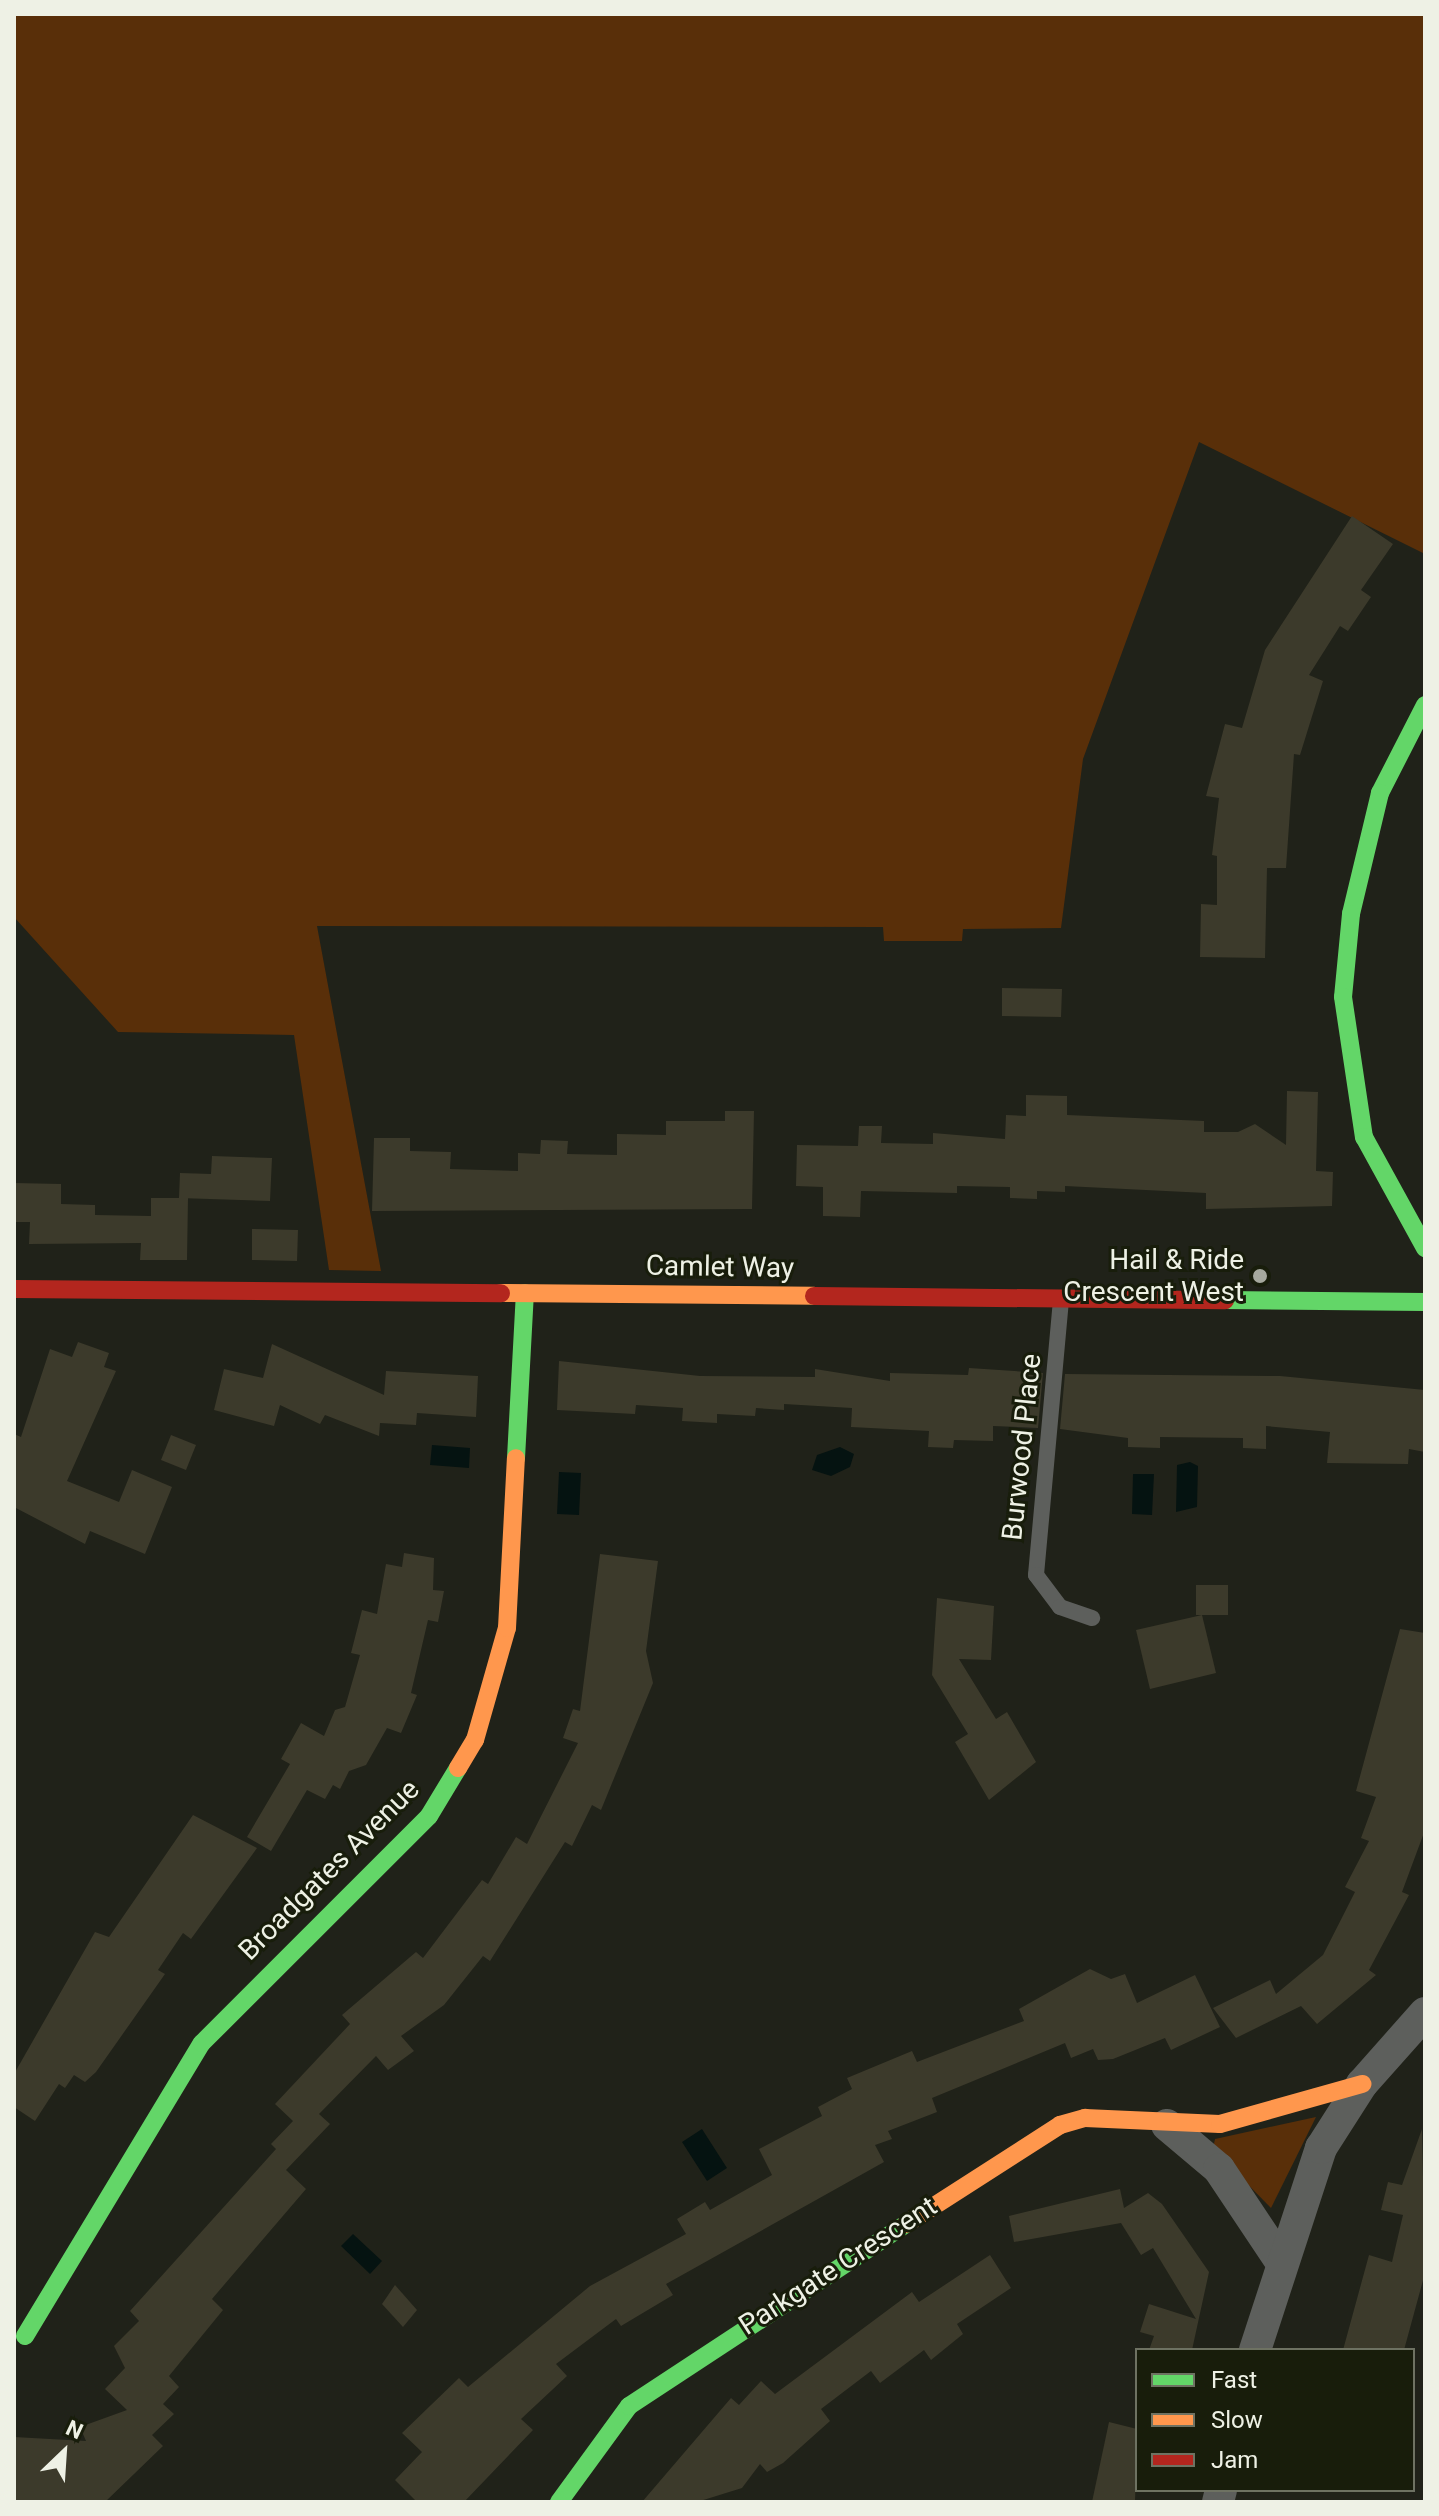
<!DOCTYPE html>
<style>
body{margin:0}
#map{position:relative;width:1439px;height:2516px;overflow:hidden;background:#202219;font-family:Roboto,sans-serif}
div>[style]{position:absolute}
.green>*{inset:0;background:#592f09}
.water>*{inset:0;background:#051311}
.building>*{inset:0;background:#3c3a2b}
.lane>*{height:16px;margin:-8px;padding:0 8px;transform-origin:8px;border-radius:8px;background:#5d5f5c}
.street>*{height:32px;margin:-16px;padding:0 16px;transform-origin:16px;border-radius:16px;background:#5d5f5c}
.fast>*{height:18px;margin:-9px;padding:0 9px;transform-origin:9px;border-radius:9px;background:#63d668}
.slow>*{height:18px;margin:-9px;padding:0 9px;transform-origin:9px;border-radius:9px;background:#ff974d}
.jam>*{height:18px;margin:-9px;padding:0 9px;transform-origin:9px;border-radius:9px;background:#b3261e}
.dots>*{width:22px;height:22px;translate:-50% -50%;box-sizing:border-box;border:4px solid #181d0b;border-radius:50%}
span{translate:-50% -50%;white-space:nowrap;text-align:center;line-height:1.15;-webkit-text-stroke:6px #181d0b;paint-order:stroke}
.poi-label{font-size:28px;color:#eef1e5}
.right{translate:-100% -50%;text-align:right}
.street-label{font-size:28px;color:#eef1e5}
.frame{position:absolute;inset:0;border:16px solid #eef1e5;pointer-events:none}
.legend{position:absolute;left:1135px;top:2348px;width:280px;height:144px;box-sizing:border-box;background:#181d0b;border:2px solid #6e7262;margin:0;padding:10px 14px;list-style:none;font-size:24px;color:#eef1e5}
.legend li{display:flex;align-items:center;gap:16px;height:40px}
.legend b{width:40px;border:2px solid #6e7262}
.north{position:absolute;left:24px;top:2412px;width:80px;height:80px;-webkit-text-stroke:6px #181d0b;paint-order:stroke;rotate:25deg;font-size:22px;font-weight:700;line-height:32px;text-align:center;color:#eef1e5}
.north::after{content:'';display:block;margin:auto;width:28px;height:36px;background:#eef1e5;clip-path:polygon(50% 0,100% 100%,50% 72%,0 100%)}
</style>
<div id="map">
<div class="green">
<div style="clip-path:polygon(14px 14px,1425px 14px,1425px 554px,1199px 442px,1083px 759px,1061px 928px,963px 929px,962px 941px,884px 941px,883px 927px,317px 926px,381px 1271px,329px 1270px,294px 1035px,118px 1032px,14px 917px)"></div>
<div style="clip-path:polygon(1316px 2117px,1271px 2208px,1213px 2149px,1215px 2139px)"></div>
</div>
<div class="water">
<div style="clip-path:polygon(432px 1445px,470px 1448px,469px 1468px,430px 1465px)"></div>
<div style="clip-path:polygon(840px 1447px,854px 1454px,850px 1467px,831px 1476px,812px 1470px,817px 1455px)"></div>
<div style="clip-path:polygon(1190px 1462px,1198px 1466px,1197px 1507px,1176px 1512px,1177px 1465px)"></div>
<div style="clip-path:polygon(559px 1472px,581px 1473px,579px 1515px,557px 1514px)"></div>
<div style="clip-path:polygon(1133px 1474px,1154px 1474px,1152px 1515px,1132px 1514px)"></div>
<div style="clip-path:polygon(702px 2129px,727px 2168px,707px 2181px,682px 2142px)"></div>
<div style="clip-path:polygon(353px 2234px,382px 2261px,370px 2274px,341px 2246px)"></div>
</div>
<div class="building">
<div style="clip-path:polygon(1352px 516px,1393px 544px,1361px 590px,1371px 597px,1348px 631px,1340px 626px,1309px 675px,1323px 681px,1300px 755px,1294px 754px,1286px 868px,1267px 868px,1265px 958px,1200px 957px,1201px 904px,1217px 905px,1217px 856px,1212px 855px,1219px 798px,1206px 796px,1225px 724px,1242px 728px,1265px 650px)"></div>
<div style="clip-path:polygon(1002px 988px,1062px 989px,1061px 1017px,1002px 1016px)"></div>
<div style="clip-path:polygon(1287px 1091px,1318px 1092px,1316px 1171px,1333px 1172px,1332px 1206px,1206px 1209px,1206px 1193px,1065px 1186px,1065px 1192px,1037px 1191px,1037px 1199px,1010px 1198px,1010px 1187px,957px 1186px,957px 1193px,861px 1191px,860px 1217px,823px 1216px,823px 1187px,796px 1186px,797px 1145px,858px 1146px,859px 1126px,882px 1126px,881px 1143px,933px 1144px,933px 1133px,1005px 1139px,1006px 1115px,1026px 1116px,1026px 1095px,1067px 1096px,1067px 1115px,1204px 1121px,1204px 1132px,1238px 1132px,1255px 1124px,1286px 1145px)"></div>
<div style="clip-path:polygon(725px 1111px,754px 1111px,752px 1209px,372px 1211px,374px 1138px,410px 1138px,410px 1151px,451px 1152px,450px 1169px,518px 1171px,518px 1153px,540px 1154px,541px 1140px,568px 1141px,567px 1154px,617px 1155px,617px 1134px,666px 1135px,666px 1121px,725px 1121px)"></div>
<div style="clip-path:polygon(212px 1156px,272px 1158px,270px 1201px,179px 1198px,180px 1173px,211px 1174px)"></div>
<div style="clip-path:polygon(14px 1183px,61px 1184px,61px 1204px,95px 1205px,95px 1215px,151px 1216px,151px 1198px,188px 1198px,187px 1260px,140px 1260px,141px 1243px,29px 1244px,30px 1222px,14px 1222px)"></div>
<div style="clip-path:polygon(252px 1229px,298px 1230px,297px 1261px,252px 1260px)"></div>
<div style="clip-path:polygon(78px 1342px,109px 1353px,104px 1367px,116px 1371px,67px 1481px,119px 1502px,132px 1470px,172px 1487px,145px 1554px,90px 1531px,85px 1544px,14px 1507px,14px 1434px,21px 1437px,50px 1349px,72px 1357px)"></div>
<div style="clip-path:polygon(272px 1344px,384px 1395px,386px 1371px,478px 1376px,476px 1417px,417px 1413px,416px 1425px,380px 1423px,379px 1436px,325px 1415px,320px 1424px,280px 1405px,274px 1426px,214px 1410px,224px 1369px,263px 1378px)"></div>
<div style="clip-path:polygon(559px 1361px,700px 1376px,815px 1377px,815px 1369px,890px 1381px,890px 1373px,968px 1375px,969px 1368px,1043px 1373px,1038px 1428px,993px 1426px,993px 1441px,954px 1440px,953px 1448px,928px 1447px,929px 1431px,851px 1427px,852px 1408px,784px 1404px,784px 1410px,756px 1408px,755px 1416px,717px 1414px,717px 1423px,682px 1421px,683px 1408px,636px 1405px,635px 1414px,557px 1410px)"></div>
<div style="clip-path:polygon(1065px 1374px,1280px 1376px,1425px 1390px,1425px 1452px,1409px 1449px,1408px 1464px,1327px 1463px,1330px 1432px,1266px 1426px,1266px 1449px,1243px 1448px,1243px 1438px,1160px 1437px,1160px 1448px,1128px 1447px,1128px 1438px,1060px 1429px)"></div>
<div style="clip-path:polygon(171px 1435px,196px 1445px,186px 1470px,161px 1460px)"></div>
<div style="clip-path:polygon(404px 1553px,434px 1558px,433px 1590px,444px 1591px,438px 1622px,428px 1620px,411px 1693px,417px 1695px,401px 1733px,387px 1728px,366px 1765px,349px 1771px,340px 1789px,333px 1785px,325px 1799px,307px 1790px,271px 1851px,247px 1837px,290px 1764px,281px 1759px,301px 1723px,324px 1736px,335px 1710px,345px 1707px,360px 1655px,351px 1653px,362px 1610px,377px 1614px,386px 1564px,402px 1567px)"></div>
<div style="clip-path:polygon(600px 1554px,658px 1561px,646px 1651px,653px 1683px,601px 1810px,592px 1805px,572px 1846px,565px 1842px,490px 1961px,483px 1956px,444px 2005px,401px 2036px,414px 2051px,388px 2070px,376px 2056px,319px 2114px,330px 2124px,286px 2170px,306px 2189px,212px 2299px,223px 2310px,169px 2376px,179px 2387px,163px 2404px,174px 2414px,152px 2435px,163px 2446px,105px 2502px,14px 2502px,14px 2437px,86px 2441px,80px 2427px,127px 2410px,105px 2389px,125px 2368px,114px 2346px,139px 2321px,130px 2311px,276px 2149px,271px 2144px,293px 2121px,275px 2104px,350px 2024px,342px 2015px,416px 1952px,423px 1958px,482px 1880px,488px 1884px,516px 1837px,527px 1844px,578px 1743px,563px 1738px,573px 1709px,580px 1711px)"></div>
<div style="clip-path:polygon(1196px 1585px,1228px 1585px,1228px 1615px,1196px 1615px)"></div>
<div style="clip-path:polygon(937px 1598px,994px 1606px,991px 1660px,959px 1659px,996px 1719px,1007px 1712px,1036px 1762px,989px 1800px,955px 1742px,968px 1734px,932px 1675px)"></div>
<div style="clip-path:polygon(1202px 1615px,1216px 1673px,1150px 1689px,1136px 1630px)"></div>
<div style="clip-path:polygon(1400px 1629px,1425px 1633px,1425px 1830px,1402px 1892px,1409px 1895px,1369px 1970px,1376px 1975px,1317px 2024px,1301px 2006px,1236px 2038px,1213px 2008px,1270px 1980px,1276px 1994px,1323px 1955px,1355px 1892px,1345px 1887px,1369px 1841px,1361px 1838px,1376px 1797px,1356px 1791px)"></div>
<div style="clip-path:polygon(193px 1815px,257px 1848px,191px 1939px,183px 1933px,158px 1970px,165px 1974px,96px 2072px,85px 2082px,74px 2075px,65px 2088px,59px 2084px,35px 2121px,14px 2107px,14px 2074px,95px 1932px,109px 1937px)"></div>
<div style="clip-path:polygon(1090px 1969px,1111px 1979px,1125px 1974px,1137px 2003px,1195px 1975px,1220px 2027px,1171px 2050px,1165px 2038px,1113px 2059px,1098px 2060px,1093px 2049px,1071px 2058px,1065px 2043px,932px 2098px,937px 2112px,888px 2131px,892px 2139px,875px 2145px,884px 2162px,666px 2284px,673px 2295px,621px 2326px,616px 2319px,556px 2364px,567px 2376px,521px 2419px,533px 2430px,464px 2502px,417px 2502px,395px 2480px,422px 2452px,402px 2433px,459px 2378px,468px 2387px,590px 2286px,686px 2234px,677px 2219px,705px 2202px,710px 2210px,772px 2175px,759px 2149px,822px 2116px,818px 2107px,852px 2089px,847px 2078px,912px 2051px,917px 2062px,1024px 2021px,1019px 2009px)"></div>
<div style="clip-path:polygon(1422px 2129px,1425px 2273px,1404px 2350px,1343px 2350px,1369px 2255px,1392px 2262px,1403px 2215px,1381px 2210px,1388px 2182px,1402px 2185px)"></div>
<div style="clip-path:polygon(1120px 2189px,1124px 2208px,1148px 2193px,1162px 2204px,1209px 2272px,1192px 2350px,1149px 2350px,1154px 2336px,1140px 2332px,1149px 2304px,1196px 2319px,1153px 2248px,1141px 2255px,1121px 2223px,1014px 2242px,1009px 2216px)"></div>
<div style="clip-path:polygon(990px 2255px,1011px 2288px,957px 2324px,963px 2334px,931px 2360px,924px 2350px,880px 2383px,871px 2371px,821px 2409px,830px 2421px,783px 2463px,767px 2472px,760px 2464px,742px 2488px,697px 2502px,642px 2502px,731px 2398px,739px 2405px,761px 2381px,775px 2394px,912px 2292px,919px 2302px)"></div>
<div style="clip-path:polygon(395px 2285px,417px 2310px,403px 2327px,382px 2304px)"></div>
<div style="clip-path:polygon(1109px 2422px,1137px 2429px,1135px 2502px,1092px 2502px)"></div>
</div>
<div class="lane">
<div style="left:1061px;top:1300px;width:276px;rotate:95.2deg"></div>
<div style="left:1036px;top:1575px;width:40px;rotate:53deg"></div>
<div style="left:1060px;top:1607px;width:34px;rotate:19deg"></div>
</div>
<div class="street">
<div style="left:1167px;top:2125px;width:68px;rotate:40.2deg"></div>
<div style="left:1219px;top:2169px;width:108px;rotate:56.3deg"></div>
<div style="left:1255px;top:2350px;width:213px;rotate:-71.9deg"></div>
<div style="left:1321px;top:2148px;width:76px;rotate:-57.4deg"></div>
<div style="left:1362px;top:2084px;width:95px;rotate:-48.4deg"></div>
<div style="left:1218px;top:2502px;width:12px;rotate:-76deg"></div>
</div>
<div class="fast">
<div style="left:1425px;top:705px;width:99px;rotate:117.1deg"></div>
<div style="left:1380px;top:793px;width:124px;rotate:103.5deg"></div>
<div style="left:1351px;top:914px;width:83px;rotate:95.5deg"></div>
<div style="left:1343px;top:997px;width:142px;rotate:81.5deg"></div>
<div style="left:1364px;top:1137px;width:127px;rotate:61.2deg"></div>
<div style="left:1225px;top:1300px;width:200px;rotate:0.6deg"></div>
<div style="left:516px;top:1458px;width:165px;rotate:-86.9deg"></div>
<div style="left:25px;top:2336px;width:342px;rotate:-58.9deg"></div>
<div style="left:202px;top:2043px;width:321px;rotate:-45deg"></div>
<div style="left:429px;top:1816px;width:56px;rotate:-58.9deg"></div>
<div style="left:559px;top:2502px;width:119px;rotate:-53.9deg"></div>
<div style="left:629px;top:2406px;width:331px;rotate:-33.3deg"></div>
</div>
<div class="slow">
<div style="left:501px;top:1293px;width:313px;rotate:0.5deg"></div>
<div style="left:458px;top:1768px;width:33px;rotate:-59deg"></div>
<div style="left:475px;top:1740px;width:116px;rotate:-74.1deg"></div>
<div style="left:507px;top:1628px;width:170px;rotate:-87deg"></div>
<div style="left:906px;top:2224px;width:183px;rotate:-32.7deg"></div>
<div style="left:1060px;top:2125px;width:26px;rotate:-16deg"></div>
<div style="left:1085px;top:2118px;width:135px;rotate:2.5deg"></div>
<div style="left:1220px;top:2124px;width:148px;rotate:-15.7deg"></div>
</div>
<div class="jam">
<div style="left:14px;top:1289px;width:487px;rotate:0.5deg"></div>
<div style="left:814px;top:1296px;width:411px;rotate:0.6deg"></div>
</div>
<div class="dots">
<div style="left:1260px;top:1276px;background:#a6a99e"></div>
</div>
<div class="poi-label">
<span class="right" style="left:1244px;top:1276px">Hail &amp; Ride<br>Crescent West</span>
</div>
<div class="street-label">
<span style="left:720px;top:1267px;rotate:1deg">Camlet Way</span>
<span style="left:1022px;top:1447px;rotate:-84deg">Burwood Place</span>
<span style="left:329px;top:1870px;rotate:-45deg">Broadgates Avenue</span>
<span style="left:838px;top:2266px;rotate:-33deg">Parkgate Crescent</span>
</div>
<div class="frame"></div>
<ul class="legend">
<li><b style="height:10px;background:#63d668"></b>Fast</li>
<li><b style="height:10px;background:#ff974d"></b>Slow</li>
<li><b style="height:10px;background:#b3261e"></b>Jam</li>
</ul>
<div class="north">N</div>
</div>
